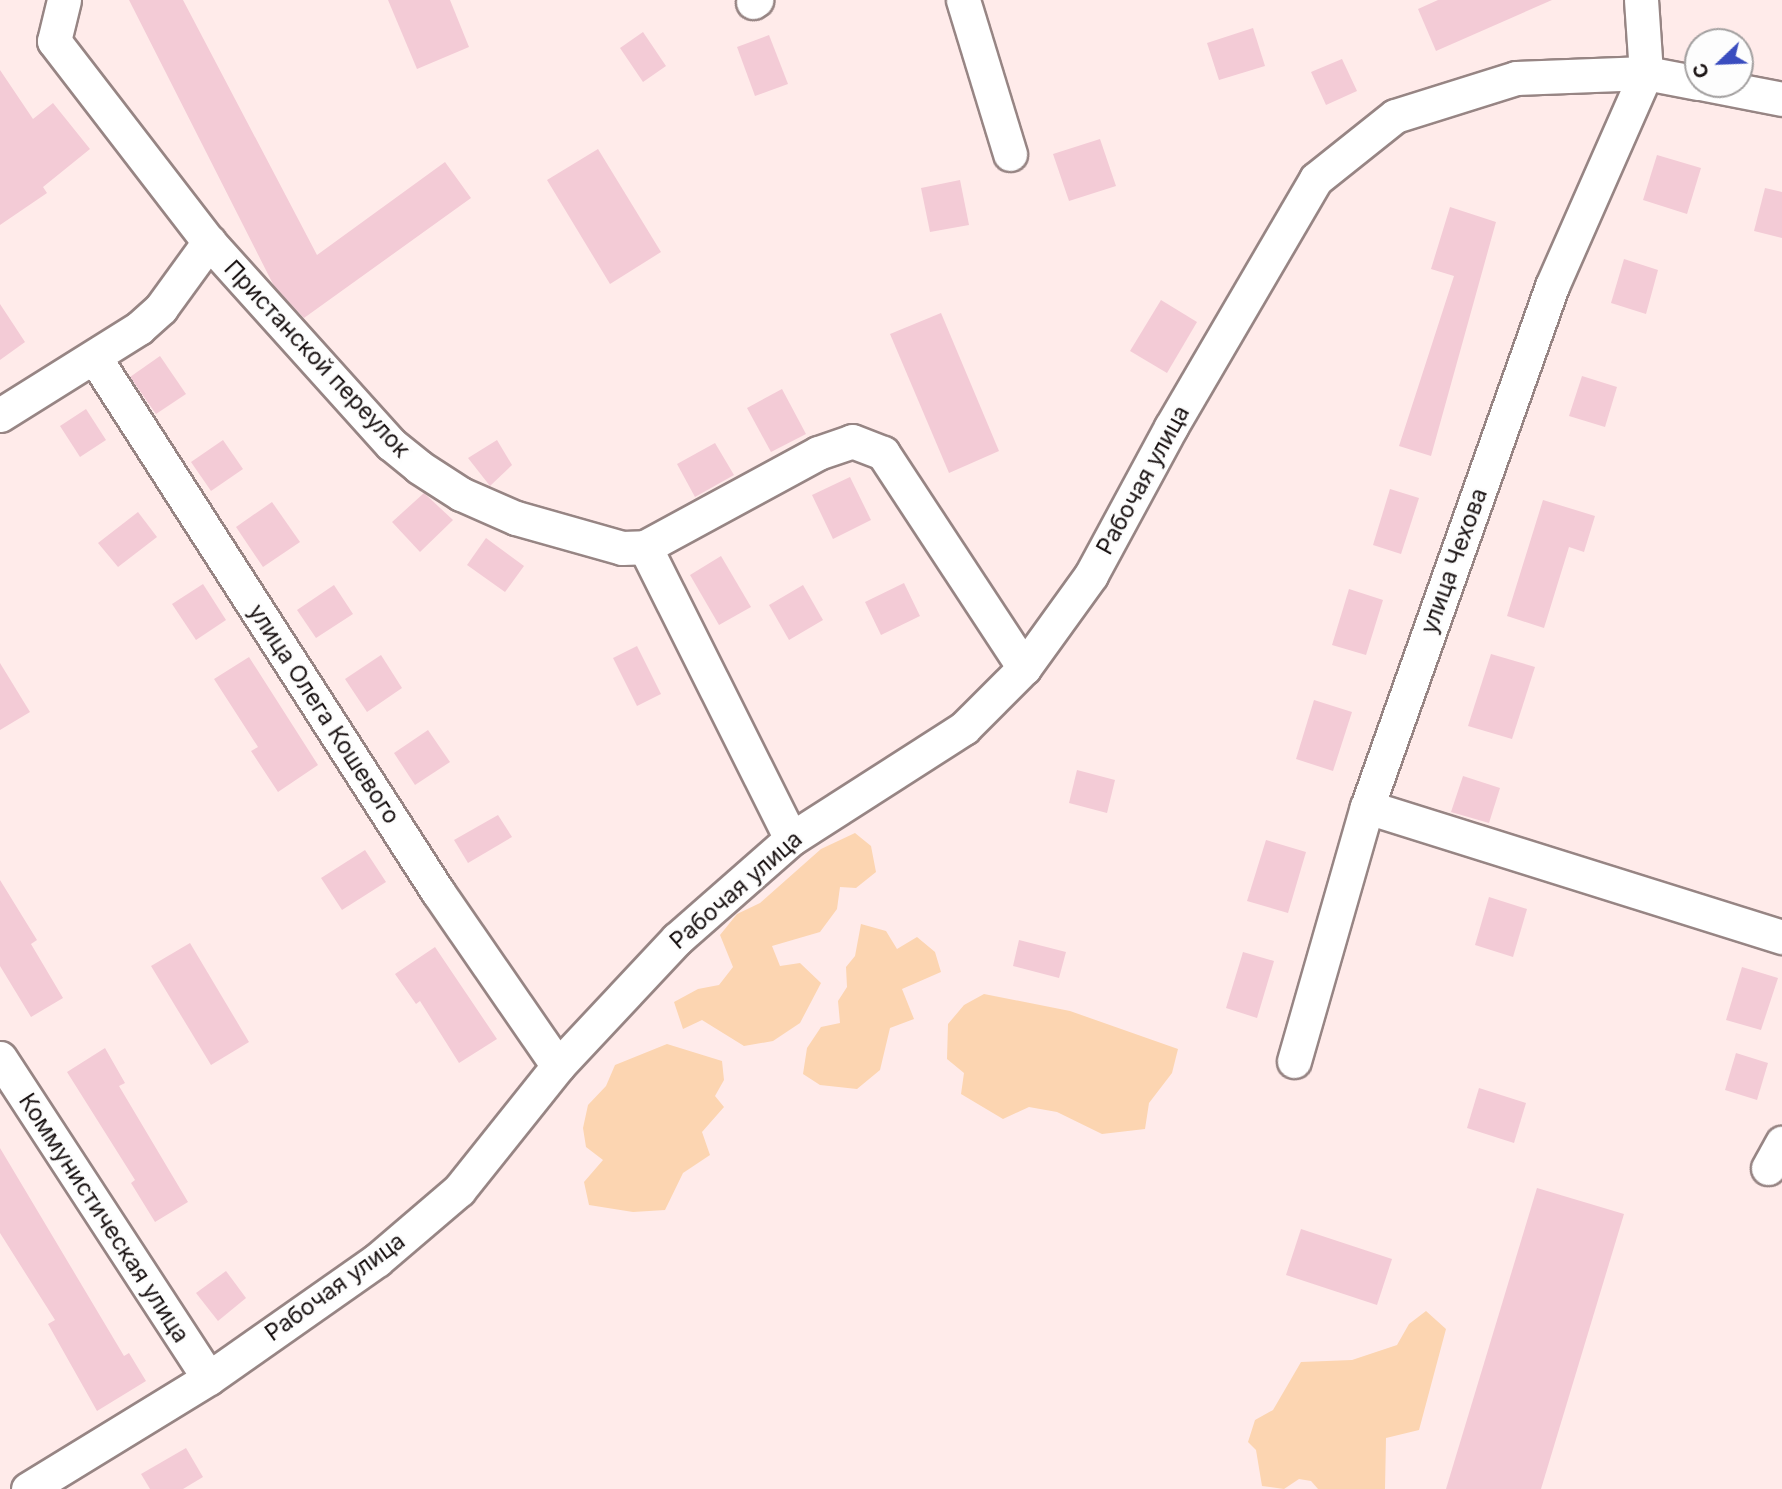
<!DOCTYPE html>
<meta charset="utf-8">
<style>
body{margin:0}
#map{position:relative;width:1782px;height:1489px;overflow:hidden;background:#ffebea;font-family:Inter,sans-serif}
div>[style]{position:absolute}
.green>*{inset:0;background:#fcd5b1}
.building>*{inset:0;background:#f3cbd6}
.roads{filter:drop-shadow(2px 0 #978584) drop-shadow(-2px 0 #978584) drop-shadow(0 2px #978584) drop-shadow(0 -2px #978584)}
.minor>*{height:33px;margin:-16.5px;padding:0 16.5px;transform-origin:16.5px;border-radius:16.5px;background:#fff}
span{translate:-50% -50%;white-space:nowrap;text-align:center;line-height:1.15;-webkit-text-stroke:5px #fdfdfd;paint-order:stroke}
.street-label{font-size:23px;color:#1a1313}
.north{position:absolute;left:1684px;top:28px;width:70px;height:70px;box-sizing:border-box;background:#fdfdfd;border:2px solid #a29f9f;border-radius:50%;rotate:247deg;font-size:19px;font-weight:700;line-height:28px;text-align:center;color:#1a1313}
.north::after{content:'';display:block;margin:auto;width:24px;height:32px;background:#3a4dbf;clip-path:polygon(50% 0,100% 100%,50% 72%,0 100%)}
</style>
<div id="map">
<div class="green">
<div style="clip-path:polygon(855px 833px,871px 846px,876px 872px,856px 888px,840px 887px,837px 909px,820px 932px,772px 946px,780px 966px,800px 963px,821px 983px,800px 1023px,773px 1041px,744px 1046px,702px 1020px,683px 1029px,674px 1002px,698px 989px,719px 985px,733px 967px,720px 935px,737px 914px,760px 903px,821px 849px)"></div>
<div style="clip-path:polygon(861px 924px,886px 931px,897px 949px,917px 937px,935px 952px,941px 972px,902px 989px,914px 1019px,890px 1028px,880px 1070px,857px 1089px,820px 1085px,803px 1074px,807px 1048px,821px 1027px,840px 1023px,838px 1001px,847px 987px,846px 967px,855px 956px)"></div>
<div style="clip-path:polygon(984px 994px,1070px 1011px,1178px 1049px,1172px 1073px,1149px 1103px,1145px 1129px,1102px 1134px,1057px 1112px,1029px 1107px,1003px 1119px,961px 1094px,964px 1073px,947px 1059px,948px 1024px,964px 1005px)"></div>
<div style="clip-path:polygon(667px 1044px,722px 1061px,724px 1080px,715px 1096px,724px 1107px,702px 1132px,710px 1155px,683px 1173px,665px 1210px,633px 1212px,589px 1205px,584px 1182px,603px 1160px,586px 1147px,583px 1128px,588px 1105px,606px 1086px,615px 1065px)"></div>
<div style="clip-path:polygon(1426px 1311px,1446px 1329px,1419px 1430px,1386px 1438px,1385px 1489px,1318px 1489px,1311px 1481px,1299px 1479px,1284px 1489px,1262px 1486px,1256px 1450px,1248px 1442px,1255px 1420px,1273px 1410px,1301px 1362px,1352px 1360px,1397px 1345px,1409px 1324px)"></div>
</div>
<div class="building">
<div style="clip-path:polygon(129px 0,183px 0,317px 255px,445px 162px,471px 198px,304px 318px,274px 286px)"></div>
<div style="clip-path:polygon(388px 0,450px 0,469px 47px,417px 69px)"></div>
<div style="clip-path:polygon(1438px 0,1552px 0,1436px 51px,1418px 9px)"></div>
<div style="clip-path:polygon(1253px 28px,1265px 66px,1219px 80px,1207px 43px)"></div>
<div style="clip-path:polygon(643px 32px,666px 66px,643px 82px,620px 48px)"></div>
<div style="clip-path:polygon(769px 35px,788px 84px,755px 96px,737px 47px)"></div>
<div style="clip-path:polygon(1342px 59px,1357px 91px,1326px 105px,1311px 72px)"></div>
<div style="clip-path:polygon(0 70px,33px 119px,53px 103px,90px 149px,43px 187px,47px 193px,0 225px)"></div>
<div style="clip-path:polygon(1100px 139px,1116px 186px,1069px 201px,1053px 154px)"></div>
<div style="clip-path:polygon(598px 149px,661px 252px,610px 284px,547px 180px)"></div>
<div style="clip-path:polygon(1657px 155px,1701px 168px,1687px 214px,1643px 200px)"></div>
<div style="clip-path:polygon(960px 180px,969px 225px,930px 232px,921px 188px)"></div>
<div style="clip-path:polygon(1765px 188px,1782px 192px,1782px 238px,1754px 231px)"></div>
<div style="clip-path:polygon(1450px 207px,1496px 222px,1431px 456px,1399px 446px,1454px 276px,1431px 269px)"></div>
<div style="clip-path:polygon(1624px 259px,1658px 270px,1646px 314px,1611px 303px)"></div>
<div style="clip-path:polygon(1161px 300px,1197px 322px,1167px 373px,1130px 351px)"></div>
<div style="clip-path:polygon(0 304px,25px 342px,0 360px)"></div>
<div style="clip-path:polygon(941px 313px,999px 451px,949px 473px,890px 334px)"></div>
<div style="clip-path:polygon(160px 356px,186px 394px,156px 414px,130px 377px)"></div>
<div style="clip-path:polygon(1582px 376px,1617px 387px,1605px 427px,1569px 416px)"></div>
<div style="clip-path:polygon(782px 389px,806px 434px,771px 452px,747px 408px)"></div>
<div style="clip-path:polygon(86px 409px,106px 440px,80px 457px,60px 426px)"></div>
<div style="clip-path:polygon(223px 440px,243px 469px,211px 491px,191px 462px)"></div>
<div style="clip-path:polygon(497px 440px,512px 465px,490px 486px,468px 458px)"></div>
<div style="clip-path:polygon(715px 443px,734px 475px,695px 497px,677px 464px)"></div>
<div style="clip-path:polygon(850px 477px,871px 520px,833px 539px,812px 495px)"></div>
<div style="clip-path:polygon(1390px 489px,1419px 498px,1401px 554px,1373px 545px)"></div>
<div style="clip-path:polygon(424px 493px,453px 520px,420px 552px,392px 522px)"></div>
<div style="clip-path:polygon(1543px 500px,1595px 516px,1584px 552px,1569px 547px,1544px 628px,1507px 616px)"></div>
<div style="clip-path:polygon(272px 502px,300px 542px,263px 567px,236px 527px)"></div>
<div style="clip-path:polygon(138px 512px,157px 537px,118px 567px,98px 543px)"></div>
<div style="clip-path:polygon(486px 538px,524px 566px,505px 592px,467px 565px)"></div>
<div style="clip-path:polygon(721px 556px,751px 607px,719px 625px,690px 575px)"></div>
<div style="clip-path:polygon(904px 583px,920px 616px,881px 635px,865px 602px)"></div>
<div style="clip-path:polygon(203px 584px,226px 620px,196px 640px,172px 604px)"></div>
<div style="clip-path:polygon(334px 585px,353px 614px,316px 638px,297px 610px)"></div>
<div style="clip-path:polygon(803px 585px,823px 620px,789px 640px,769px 605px)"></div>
<div style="clip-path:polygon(1349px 589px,1383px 600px,1366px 655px,1332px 645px)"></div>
<div style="clip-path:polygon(637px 646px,661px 694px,637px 706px,613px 658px)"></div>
<div style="clip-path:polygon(1491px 654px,1535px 667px,1512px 739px,1468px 726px)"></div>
<div style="clip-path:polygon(381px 655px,402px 688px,367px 712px,345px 679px)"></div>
<div style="clip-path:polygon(249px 657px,318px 765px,278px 792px,251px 751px,258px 747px,214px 679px)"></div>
<div style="clip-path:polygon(0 663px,30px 712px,0 730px)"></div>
<div style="clip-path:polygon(1314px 700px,1352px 712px,1333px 771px,1296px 759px)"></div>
<div style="clip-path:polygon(428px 730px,450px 762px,415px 785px,394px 753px)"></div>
<div style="clip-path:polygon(1077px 770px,1115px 780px,1107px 813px,1069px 803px)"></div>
<div style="clip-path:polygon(1463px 776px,1500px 788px,1489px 823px,1451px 812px)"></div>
<div style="clip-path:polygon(498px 815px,512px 837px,468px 863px,454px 840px)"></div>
<div style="clip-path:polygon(1266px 840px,1306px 852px,1288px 913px,1247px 901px)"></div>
<div style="clip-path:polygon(365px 850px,386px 882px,342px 910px,321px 878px)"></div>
<div style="clip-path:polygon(0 880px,37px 940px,31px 944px,63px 998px,31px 1017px,0 966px)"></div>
<div style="clip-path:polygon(1489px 897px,1527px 909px,1513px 957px,1475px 945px)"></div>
<div style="clip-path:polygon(1019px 940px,1066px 952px,1059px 978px,1013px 966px)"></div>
<div style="clip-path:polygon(190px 943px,249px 1042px,211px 1065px,151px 966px)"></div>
<div style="clip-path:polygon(435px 947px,497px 1039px,459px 1063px,420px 1001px,416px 1004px,395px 974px)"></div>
<div style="clip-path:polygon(1243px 952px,1274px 961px,1257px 1018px,1226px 1008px)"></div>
<div style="clip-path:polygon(1742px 967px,1778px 978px,1761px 1030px,1726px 1020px)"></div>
<div style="clip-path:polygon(105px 1048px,125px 1083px,119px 1086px,188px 1202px,155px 1222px,131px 1183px,135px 1180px,67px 1072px)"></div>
<div style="clip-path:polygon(1736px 1053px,1768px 1063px,1757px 1100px,1725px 1090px)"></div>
<div style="clip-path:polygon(1479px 1088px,1526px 1103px,1514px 1143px,1467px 1128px)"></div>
<div style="clip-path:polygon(0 1148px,124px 1356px,129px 1353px,146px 1381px,97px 1411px,48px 1324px,55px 1320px,0 1233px)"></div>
<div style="clip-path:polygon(1537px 1188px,1624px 1214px,1541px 1489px,1446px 1489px)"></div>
<div style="clip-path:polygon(1301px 1229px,1392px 1259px,1377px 1305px,1286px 1275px)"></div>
<div style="clip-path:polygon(226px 1271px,246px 1298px,218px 1321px,196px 1293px)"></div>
<div style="clip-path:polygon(186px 1448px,203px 1477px,183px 1489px,150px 1489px,141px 1474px)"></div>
</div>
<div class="roads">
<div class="minor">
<div style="left:64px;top:0;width:42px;rotate:103.7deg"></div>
<div style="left:54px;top:41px;width:254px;rotate:52.4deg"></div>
<div style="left:209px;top:242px;width:272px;rotate:48deg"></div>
<div style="left:391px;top:444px;width:36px;rotate:39deg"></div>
<div style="left:419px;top:467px;width:50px;rotate:32.7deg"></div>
<div style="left:461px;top:494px;width:60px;rotate:23.6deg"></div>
<div style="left:516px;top:518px;width:110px;rotate:15.8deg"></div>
<div style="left:622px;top:548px;width:23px;rotate:-2deg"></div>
<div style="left:645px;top:547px;width:197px;rotate:-28.5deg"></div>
<div style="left:818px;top:453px;width:36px;rotate:-19deg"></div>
<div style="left:852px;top:441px;width:33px;rotate:21deg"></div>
<div style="left:883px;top:453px;width:257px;rotate:56.7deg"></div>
<div style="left:963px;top:0;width:161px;rotate:73deg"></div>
<div style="left:753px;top:2px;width:4px;rotate:-34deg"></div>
<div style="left:1705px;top:84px;width:78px;rotate:11deg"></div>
<div style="left:95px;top:358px;width:635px;rotate:57.29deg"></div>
<div style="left:438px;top:892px;width:211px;rotate:55.4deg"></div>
<div style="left:0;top:415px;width:164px;rotate:-32deg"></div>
<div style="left:139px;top:328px;width:30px;rotate:-42deg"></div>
<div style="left:161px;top:308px;width:82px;rotate:-54deg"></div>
<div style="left:645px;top:547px;width:326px;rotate:63.4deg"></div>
<div style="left:1367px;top:807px;width:435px;rotate:17.4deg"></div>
<div style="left:0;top:1058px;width:382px;rotate:56.9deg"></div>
<div style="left:1294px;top:1061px;width:264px;rotate:-74deg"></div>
<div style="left:1367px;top:807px;width:553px;rotate:-70.45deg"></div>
<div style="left:1552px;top:286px;width:233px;rotate:-66.2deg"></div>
<div style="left:1646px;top:73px;width:73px;rotate:-93.9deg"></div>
<div style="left:1768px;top:1168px;width:29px;rotate:-61deg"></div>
<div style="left:28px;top:1489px;width:212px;rotate:-31.5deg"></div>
<div style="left:209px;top:1378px;width:205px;rotate:-35.1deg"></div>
<div style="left:377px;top:1260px;width:108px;rotate:-40.5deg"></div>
<div style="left:459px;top:1190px;width:159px;rotate:-51.4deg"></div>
<div style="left:558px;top:1066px;width:174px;rotate:-46.9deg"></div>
<div style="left:677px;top:939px;width:152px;rotate:-41.3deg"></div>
<div style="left:791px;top:839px;width:206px;rotate:-32.7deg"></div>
<div style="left:964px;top:728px;width:85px;rotate:-45deg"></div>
<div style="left:1024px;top:668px;width:115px;rotate:-54.2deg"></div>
<div style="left:1091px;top:575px;width:168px;rotate:-61.6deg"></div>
<div style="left:1171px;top:427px;width:287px;rotate:-59.7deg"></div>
<div style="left:1316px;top:179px;width:101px;rotate:-38.6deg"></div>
<div style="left:1395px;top:116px;width:127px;rotate:-17.4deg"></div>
<div style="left:1516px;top:78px;width:130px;rotate:-2.2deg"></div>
<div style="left:1646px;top:73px;width:53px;rotate:10.9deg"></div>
</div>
</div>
<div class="street-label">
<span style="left:317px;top:359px;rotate:47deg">Пристанской переулок</span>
<span style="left:1143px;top:480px;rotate:-61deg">Рабочая улица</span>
<span style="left:1454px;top:561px;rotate:-70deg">улица Чехова</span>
<span style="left:324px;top:714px;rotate:57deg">улица Олега Кошевого</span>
<span style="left:736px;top:890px;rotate:-41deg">Рабочая улица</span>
<span style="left:104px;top:1218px;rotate:57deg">Коммунистическая улица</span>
<span style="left:335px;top:1287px;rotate:-36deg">Рабочая улица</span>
</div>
<div class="north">С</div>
</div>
